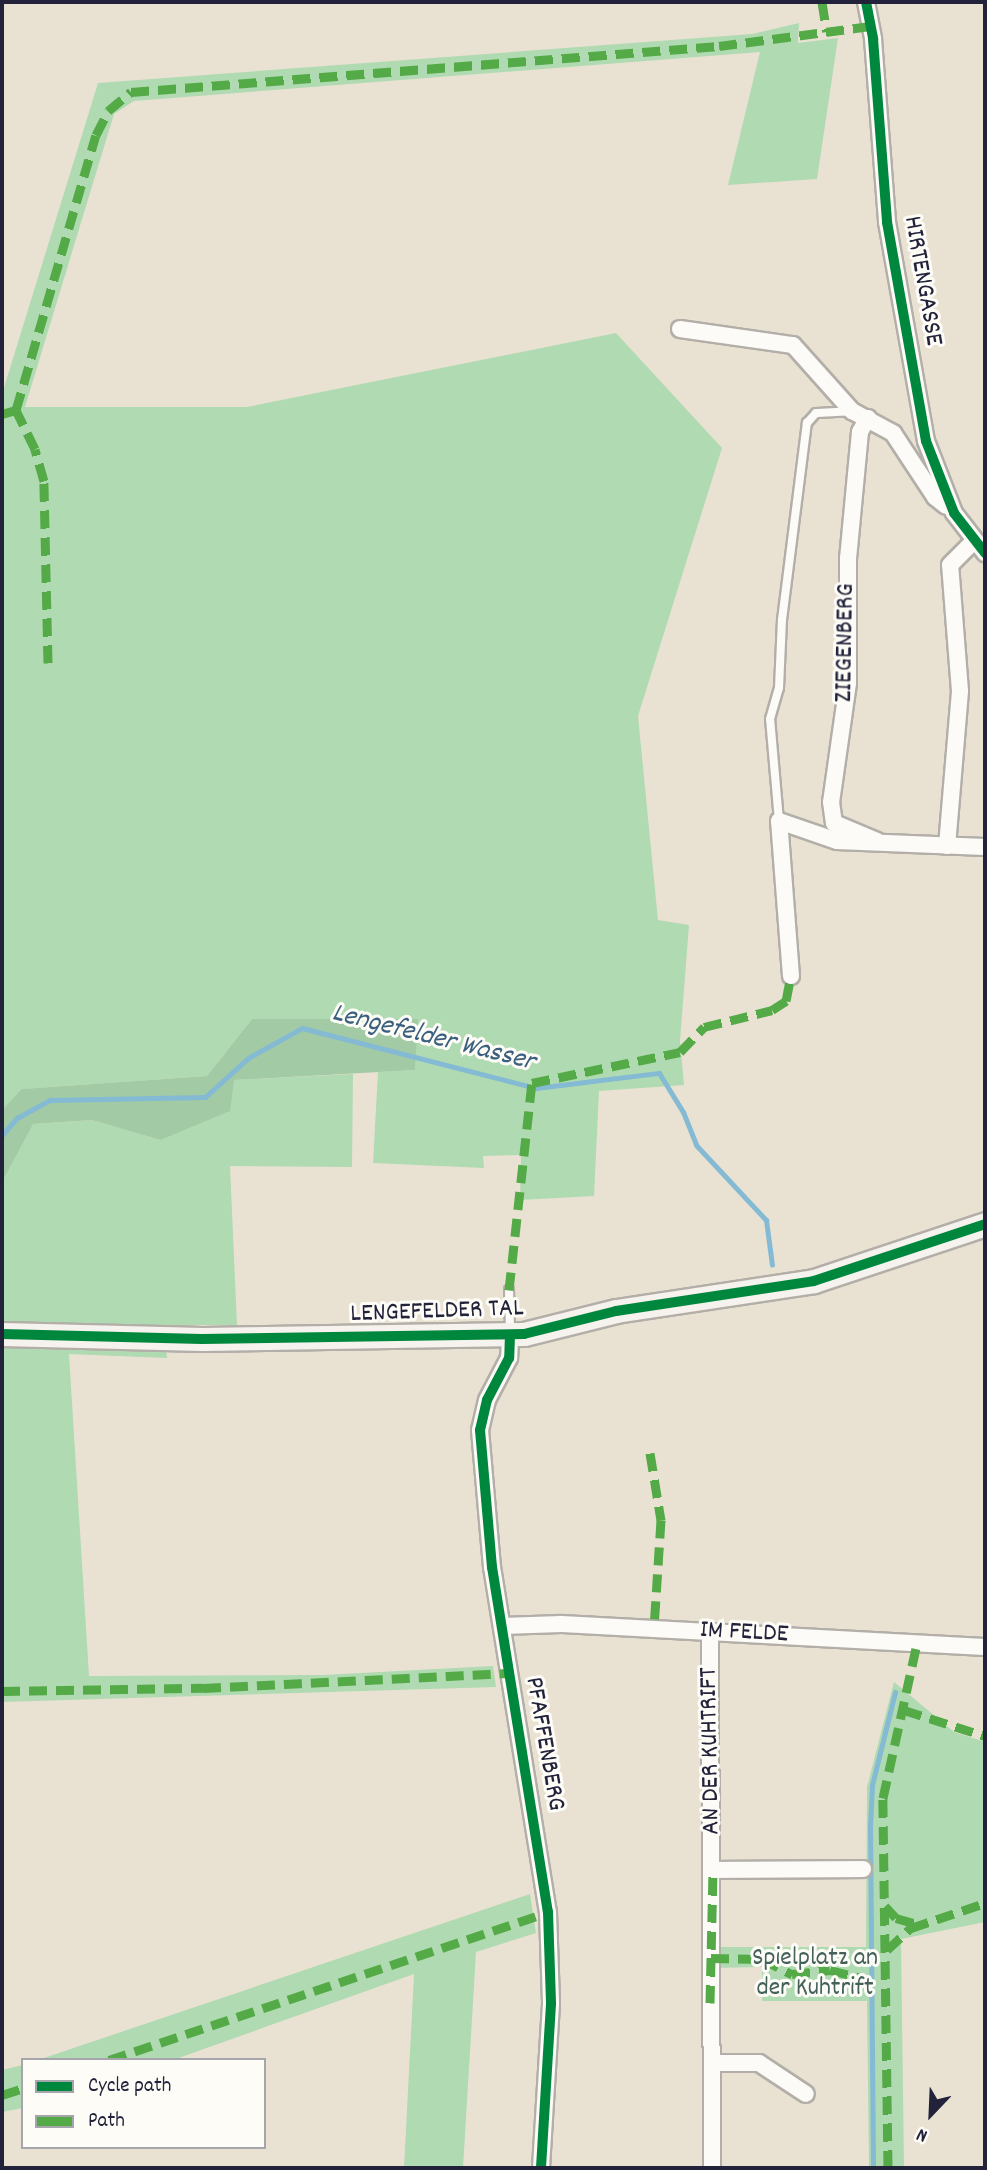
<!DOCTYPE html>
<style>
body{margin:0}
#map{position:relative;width:987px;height:2170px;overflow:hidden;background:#e9e2d3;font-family:Dekko,sans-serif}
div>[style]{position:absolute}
.green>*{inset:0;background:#b0dab1}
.forest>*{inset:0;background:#a2caa4}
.stream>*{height:5px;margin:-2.5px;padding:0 2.5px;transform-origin:2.5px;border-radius:2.5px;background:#84bad3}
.roads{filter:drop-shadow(2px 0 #b3afa8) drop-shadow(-2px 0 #b3afa8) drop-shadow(0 2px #b3afa8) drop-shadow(0 -2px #b3afa8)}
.lane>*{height:8px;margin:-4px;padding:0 4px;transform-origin:4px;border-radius:4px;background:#fcfbf8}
.street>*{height:16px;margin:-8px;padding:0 8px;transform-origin:8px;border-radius:8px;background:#fcfbf8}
.secondary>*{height:23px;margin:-11.5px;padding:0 11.5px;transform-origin:11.5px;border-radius:11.5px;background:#f6f2ed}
.quiet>*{height:9px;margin-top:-4.5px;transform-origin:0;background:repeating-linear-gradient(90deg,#53aa46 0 18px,transparent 0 27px)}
.cycleway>*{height:10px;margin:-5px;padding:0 5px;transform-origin:5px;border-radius:5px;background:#00873e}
span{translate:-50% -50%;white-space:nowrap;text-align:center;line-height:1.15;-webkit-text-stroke:6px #fdfcf7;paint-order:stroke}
.street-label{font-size:26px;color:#22223b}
.park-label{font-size:26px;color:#43605a}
.water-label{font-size:28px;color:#3b5f7f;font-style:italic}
.frame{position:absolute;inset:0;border:4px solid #22223b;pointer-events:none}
.legend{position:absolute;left:21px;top:2058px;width:245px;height:91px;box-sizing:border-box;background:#fdfcf7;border:2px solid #a5a5ac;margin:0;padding:9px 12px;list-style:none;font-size:21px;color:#22223b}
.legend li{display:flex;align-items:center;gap:14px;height:35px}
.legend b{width:35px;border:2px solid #a5a5ac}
.north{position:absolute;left:896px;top:2079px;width:70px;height:70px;-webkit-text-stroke:5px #fdfcf7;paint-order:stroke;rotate:203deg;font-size:19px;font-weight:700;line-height:28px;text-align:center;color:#22223b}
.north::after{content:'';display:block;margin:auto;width:24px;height:32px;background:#22223b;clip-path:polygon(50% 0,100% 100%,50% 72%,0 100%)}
</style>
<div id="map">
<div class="green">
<div style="clip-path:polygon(799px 23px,798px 43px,838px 38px,817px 179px,728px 185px,760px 52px,134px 101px,114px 114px,25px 407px,247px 407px,616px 333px,722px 448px,638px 716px,658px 920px,689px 925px,680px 1041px,684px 1085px,599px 1091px,594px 1196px,520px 1200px,521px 1155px,483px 1156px,484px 1168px,373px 1163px,378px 1072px,415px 1070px,417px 1019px,252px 1019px,207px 1076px,23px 1089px,2px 1110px,2px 394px,98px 83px,752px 34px)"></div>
<div style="clip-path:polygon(353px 1074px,352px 1167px,230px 1166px,237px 1325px,164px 1325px,167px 1358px,69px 1354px,89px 1676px,323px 1675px,493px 1666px,496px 1687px,2px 1702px,2px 1182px,32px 1124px,92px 1120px,160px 1140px,233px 1080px)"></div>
<div style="clip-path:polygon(894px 1682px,954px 1732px,985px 1742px,985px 1922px,901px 1939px,904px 2168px,869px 2168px,867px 2001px,762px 2001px,762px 1967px,711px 1968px,712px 1947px,866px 1947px,867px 1787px)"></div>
<div style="clip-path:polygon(530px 1894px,536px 1933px,476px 1952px,463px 2168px,404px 2168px,414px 1974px,173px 2060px,38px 2060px)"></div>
<div style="clip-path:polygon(23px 2065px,23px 2108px,2px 2112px,2px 2070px)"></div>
</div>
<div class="forest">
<div style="clip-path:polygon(252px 1019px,418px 1019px,415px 1070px,234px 1080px,230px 1111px,160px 1140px,92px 1120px,33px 1124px,2px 1182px,2px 1110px,22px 1089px,207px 1076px)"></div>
</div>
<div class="stream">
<div style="left:2px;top:1135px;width:23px;rotate:-49deg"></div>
<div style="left:17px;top:1118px;width:38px;rotate:-29deg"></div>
<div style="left:50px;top:1100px;width:155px;rotate:-1.1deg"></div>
<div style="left:205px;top:1097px;width:58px;rotate:-42.2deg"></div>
<div style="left:248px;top:1058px;width:62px;rotate:-29.1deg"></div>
<div style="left:302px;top:1028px;width:242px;rotate:14.4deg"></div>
<div style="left:536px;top:1088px;width:124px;rotate:-7deg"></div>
<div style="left:659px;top:1073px;width:46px;rotate:58.4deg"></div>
<div style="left:683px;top:1112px;width:35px;rotate:68deg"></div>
<div style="left:696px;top:1145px;width:103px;rotate:47deg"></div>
<div style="left:766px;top:1220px;width:45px;rotate:82.4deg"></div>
<div style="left:873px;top:2168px;width:341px;rotate:-90.5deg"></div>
<div style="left:870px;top:1827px;width:42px;rotate:-87.3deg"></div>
<div style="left:872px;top:1785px;width:96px;rotate:-76.1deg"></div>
</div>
<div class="roads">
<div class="lane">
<div style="left:779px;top:821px;width:102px;rotate:-95deg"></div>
<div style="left:770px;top:719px;width:32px;rotate:-74deg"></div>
<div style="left:779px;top:688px;width:68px;rotate:-87.5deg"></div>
<div style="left:782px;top:620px;width:199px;rotate:-82.8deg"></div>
<div style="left:807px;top:423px;width:13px;rotate:-48deg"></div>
<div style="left:816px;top:413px;width:36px;rotate:-3deg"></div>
<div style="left:509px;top:1290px;width:42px;rotate:88.6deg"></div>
</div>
<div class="street">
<div style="left:866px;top:2px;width:38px;rotate:79deg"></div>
<div style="left:873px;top:39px;width:184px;rotate:85.6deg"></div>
<div style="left:887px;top:222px;width:222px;rotate:79.9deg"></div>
<div style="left:926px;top:441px;width:77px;rotate:68.7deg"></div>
<div style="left:954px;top:513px;width:51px;rotate:52.2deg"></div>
<div style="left:680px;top:329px;width:114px;rotate:8.1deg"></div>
<div style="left:793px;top:345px;width:89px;rotate:48.2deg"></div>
<div style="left:852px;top:411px;width:47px;rotate:28.2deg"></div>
<div style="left:893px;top:433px;width:77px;rotate:56.7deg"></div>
<div style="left:935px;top:497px;width:14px;rotate:39deg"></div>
<div style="left:868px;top:418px;width:16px;rotate:120deg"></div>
<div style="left:860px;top:432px;width:127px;rotate:95.4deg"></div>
<div style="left:848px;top:558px;width:125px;rotate:90deg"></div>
<div style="left:848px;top:683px;width:120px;rotate:98.1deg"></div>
<div style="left:831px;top:802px;width:21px;rotate:82deg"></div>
<div style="left:834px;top:823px;width:47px;rotate:22.7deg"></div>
<div style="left:947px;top:846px;width:156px;rotate:-85.2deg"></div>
<div style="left:960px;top:691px;width:126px;rotate:-94.5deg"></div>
<div style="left:950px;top:565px;width:34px;rotate:-45deg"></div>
<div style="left:791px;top:976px;width:155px;rotate:-94.4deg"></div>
<div style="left:779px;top:821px;width:61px;rotate:19deg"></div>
<div style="left:837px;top:841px;width:148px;rotate:2.3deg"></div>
<div style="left:510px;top:1335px;width:23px;rotate:92deg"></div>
<div style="left:509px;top:1358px;width:47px;rotate:117.6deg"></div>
<div style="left:487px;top:1400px;width:31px;rotate:103deg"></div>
<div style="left:480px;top:1430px;width:138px;rotate:85deg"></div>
<div style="left:492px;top:1567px;width:350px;rotate:80.8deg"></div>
<div style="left:548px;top:1912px;width:92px;rotate:88.1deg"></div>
<div style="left:551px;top:2004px;width:164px;rotate:93.5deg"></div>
<div style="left:502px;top:1626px;width:59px;rotate:-1.9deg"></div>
<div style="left:561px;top:1624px;width:425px;rotate:3.1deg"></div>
<div style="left:710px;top:1632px;width:536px;rotate:89.79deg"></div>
<div style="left:713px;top:1870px;width:150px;rotate:-0.4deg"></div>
<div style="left:712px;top:2063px;width:47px"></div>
<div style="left:759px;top:2063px;width:56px;rotate:33.4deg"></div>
</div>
<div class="secondary">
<div style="left:2px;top:1334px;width:200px;rotate:1.4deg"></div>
<div style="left:202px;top:1339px;width:322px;rotate:-0.9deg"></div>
<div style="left:524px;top:1334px;width:95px;rotate:-14deg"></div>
<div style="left:616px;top:1311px;width:200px;rotate:-8.6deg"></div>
<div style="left:814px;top:1281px;width:180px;rotate:-18.4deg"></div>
</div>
</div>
<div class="quiet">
<div style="left:822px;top:2px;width:30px;rotate:81deg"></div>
<div style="left:2px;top:414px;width:15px;rotate:-16deg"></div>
<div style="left:48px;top:663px;width:182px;rotate:-91.3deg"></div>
<div style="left:44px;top:481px;width:33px;rotate:-106deg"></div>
<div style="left:35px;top:449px;width:43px;rotate:-116deg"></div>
<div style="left:16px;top:410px;width:286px;rotate:-73.8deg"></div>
<div style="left:96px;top:135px;width:27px;rotate:-63deg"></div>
<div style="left:108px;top:111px;width:30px;rotate:-40deg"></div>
<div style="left:131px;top:92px;width:590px;rotate:-4.47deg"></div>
<div style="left:719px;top:46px;width:153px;rotate:-7.5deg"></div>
<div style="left:509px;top:1290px;width:208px;rotate:-83.7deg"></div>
<div style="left:532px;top:1083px;width:151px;rotate:-11.8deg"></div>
<div style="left:680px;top:1052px;width:35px;rotate:-46deg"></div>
<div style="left:704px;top:1027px;width:70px;rotate:-14deg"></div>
<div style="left:772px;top:1010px;width:17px;rotate:-33deg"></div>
<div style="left:786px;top:1001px;width:25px;rotate:-79deg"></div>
<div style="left:650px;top:1453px;width:68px;rotate:80.7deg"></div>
<div style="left:661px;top:1520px;width:108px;rotate:93.7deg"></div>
<div style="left:2px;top:1691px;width:201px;rotate:-0.9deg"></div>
<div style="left:203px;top:1688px;width:306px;rotate:-2.8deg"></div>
<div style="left:904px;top:1710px;width:85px;rotate:17.8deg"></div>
<div style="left:885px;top:1906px;width:16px;rotate:47deg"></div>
<div style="left:896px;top:1918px;width:25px;rotate:16deg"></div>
<div style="left:887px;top:1950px;width:33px;rotate:-43deg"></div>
<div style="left:911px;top:1928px;width:78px;rotate:-18.7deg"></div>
<div style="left:711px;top:1958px;width:51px;rotate:1.1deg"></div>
<div style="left:762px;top:1959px;width:34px;rotate:27deg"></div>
<div style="left:792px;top:1974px;width:38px;rotate:-6deg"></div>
<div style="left:830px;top:1970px;width:30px;rotate:14deg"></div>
<div style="left:710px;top:2003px;width:133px;rotate:-88.7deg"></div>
<div style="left:109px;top:2060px;width:463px;rotate:-18.6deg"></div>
<div style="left:2px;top:2095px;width:22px;rotate:-18deg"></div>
<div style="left:888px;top:2168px;width:370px;rotate:-90.8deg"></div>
<div style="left:883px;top:1798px;width:158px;rotate:-77.6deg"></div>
</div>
<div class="cycleway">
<div style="left:866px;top:2px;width:38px;rotate:79deg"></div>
<div style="left:873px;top:39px;width:184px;rotate:85.6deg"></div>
<div style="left:887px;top:222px;width:222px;rotate:79.9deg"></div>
<div style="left:926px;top:441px;width:77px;rotate:68.7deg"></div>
<div style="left:954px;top:513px;width:51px;rotate:52.2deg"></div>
<div style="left:2px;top:1334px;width:200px;rotate:1.4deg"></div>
<div style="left:202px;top:1339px;width:322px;rotate:-0.9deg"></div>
<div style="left:524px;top:1334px;width:95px;rotate:-14deg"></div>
<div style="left:616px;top:1311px;width:200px;rotate:-8.6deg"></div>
<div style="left:814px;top:1281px;width:180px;rotate:-18.4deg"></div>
<div style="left:510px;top:1335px;width:23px;rotate:92deg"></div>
<div style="left:509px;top:1358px;width:47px;rotate:117.6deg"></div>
<div style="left:487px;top:1400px;width:31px;rotate:103deg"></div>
<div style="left:480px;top:1430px;width:138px;rotate:85deg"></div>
<div style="left:492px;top:1567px;width:350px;rotate:80.8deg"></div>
<div style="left:548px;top:1912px;width:92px;rotate:88.1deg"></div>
<div style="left:551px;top:2004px;width:164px;rotate:93.5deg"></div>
</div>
<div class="street-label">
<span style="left:922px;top:281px;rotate:80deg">HIRTENGASSE</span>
<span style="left:846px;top:643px;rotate:-89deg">ZIEGENBERG</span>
<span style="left:437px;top:1312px;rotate:-2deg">LENGEFELDER TAL</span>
<span style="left:744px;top:1633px;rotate:3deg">IM FELDE</span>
<span style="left:544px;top:1744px;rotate:80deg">PFAFFENBERG</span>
<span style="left:711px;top:1751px;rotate:-91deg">AN DER KUHTRIFT</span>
</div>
<div class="park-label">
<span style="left:815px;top:1974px">Spielplatz an<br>der Kuhtrift</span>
</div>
<div class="water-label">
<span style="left:433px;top:1039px;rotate:14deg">Lengefelder Wasser</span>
</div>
<div class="frame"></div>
<ul class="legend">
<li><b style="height:9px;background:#00873e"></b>Cycle path</li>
<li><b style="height:9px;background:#53aa46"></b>Path</li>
</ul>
<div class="north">N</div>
</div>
